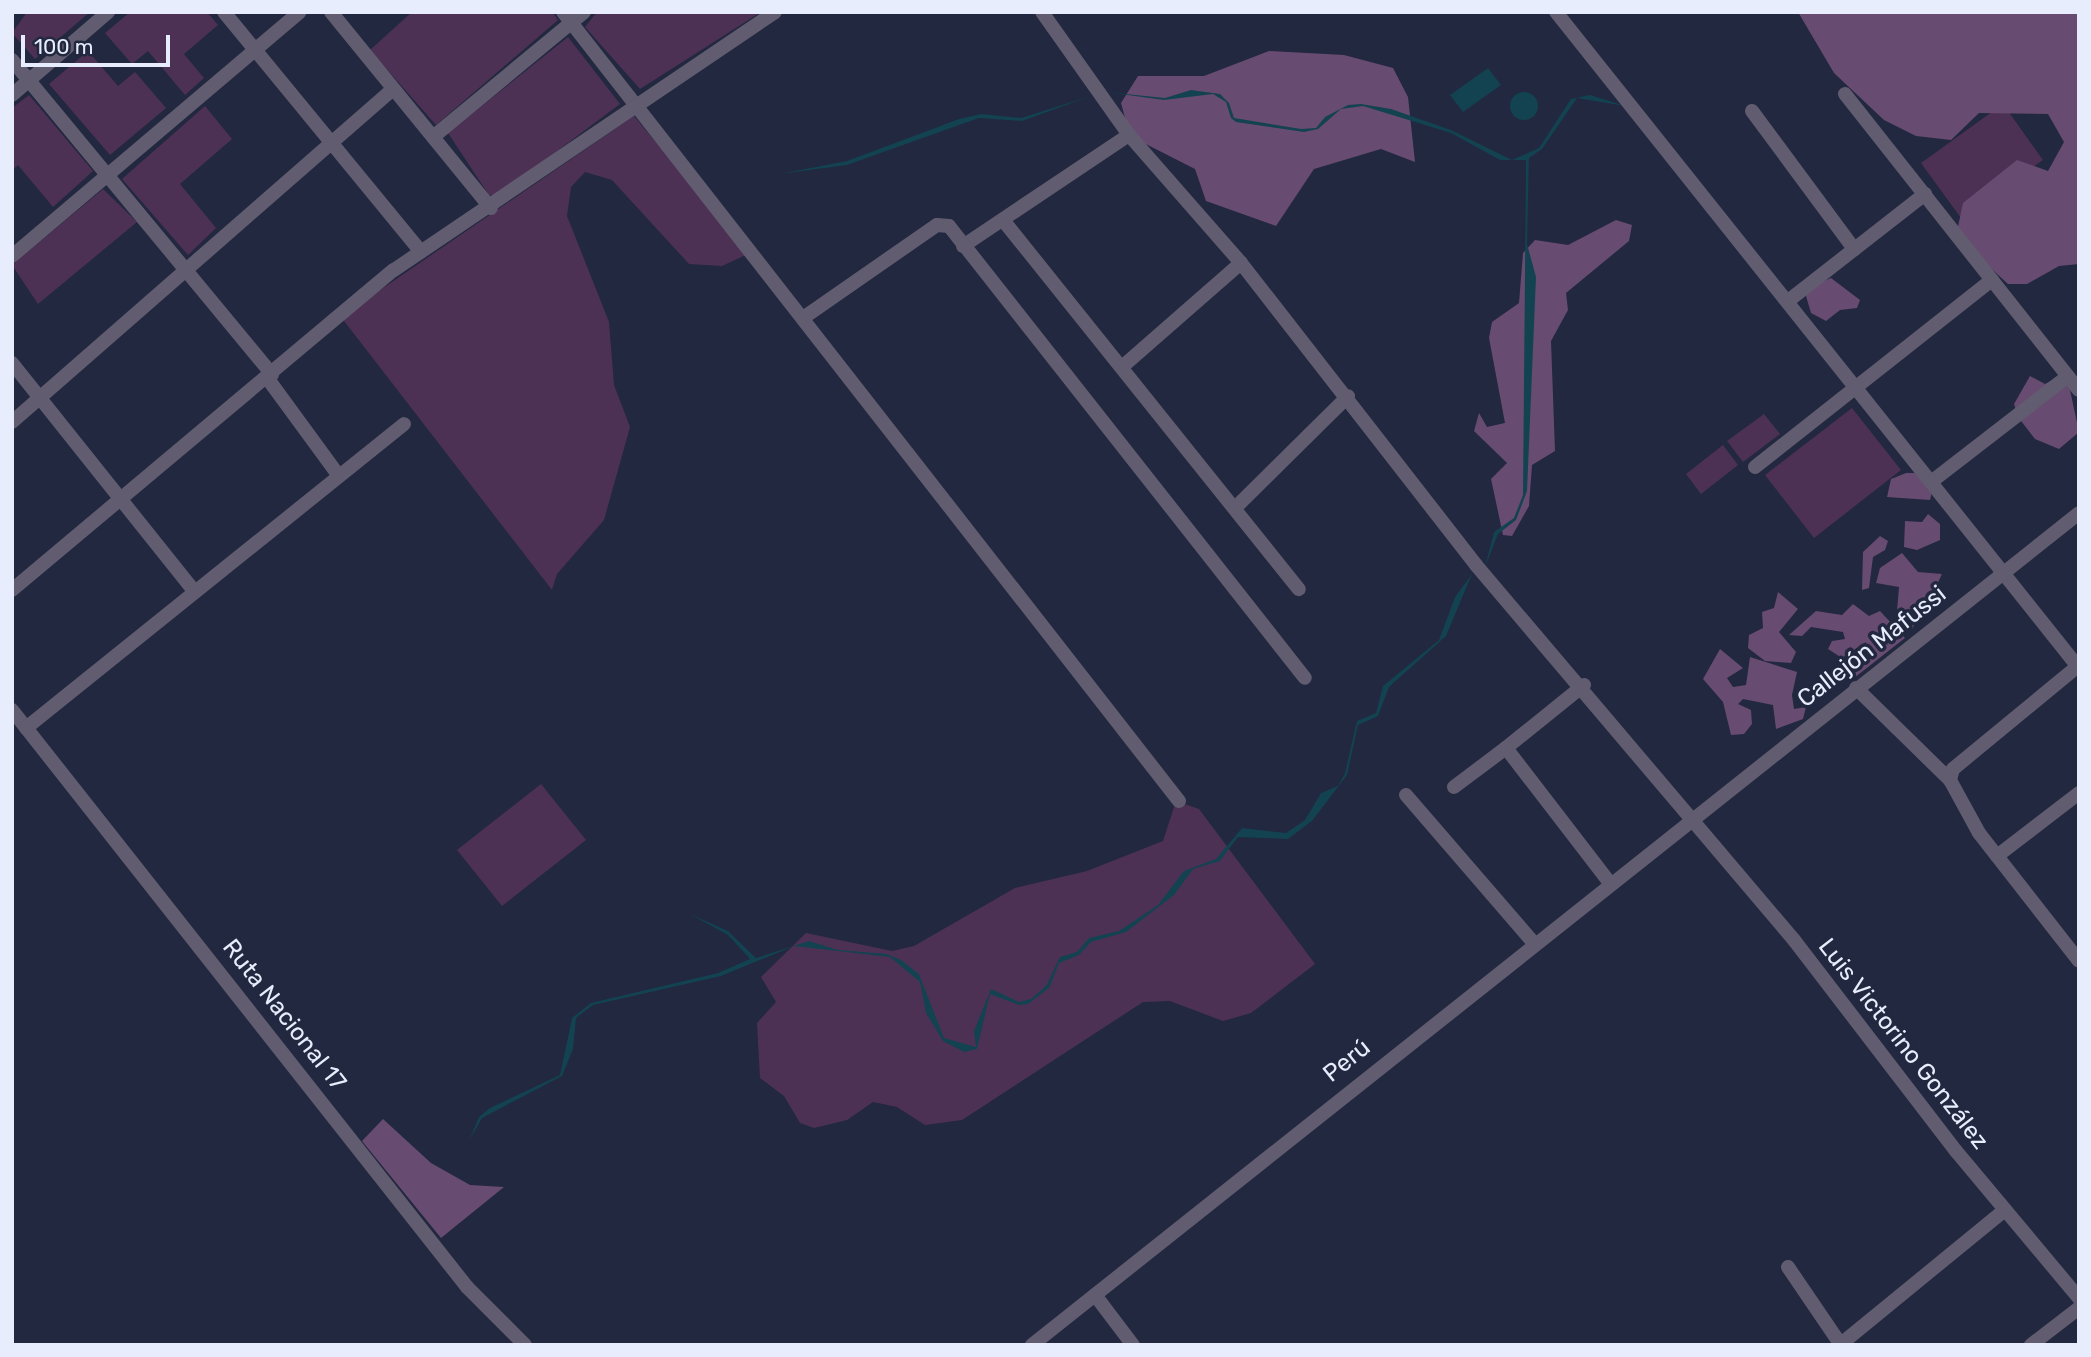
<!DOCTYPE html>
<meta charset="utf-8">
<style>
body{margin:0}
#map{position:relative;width:2091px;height:1357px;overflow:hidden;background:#21283f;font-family:Rubik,sans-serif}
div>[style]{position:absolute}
.green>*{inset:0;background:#4d3155}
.forest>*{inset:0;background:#684b71}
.water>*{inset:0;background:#134251}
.round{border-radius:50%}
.minor>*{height:14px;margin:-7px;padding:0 7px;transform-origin:7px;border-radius:7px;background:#615c70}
span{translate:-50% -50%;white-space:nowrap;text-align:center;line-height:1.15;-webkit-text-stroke:7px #21283f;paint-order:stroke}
.street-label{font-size:24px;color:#e8edfd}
.frame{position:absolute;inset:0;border:14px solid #e8edfd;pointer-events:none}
.scale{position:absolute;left:21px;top:35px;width:149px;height:32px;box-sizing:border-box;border:4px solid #e8edfd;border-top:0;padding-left:9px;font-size:21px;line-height:24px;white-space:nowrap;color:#e8edfd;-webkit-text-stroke:5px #21283f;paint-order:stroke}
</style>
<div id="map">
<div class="green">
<div style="clip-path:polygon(27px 12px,90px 12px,35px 59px,12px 33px)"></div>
<div style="clip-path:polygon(130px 12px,207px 12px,218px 25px,184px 54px,204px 78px,185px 95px,148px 51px,132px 64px,105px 33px)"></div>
<div style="clip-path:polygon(412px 12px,552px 12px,558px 20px,436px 125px,370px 50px)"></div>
<div style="clip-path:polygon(597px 12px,761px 12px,640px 89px,585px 27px)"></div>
<div style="clip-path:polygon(568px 37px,620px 104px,497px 196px,489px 195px,448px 133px)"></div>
<div style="clip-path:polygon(88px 51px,118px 86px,135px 72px,166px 108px,110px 155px,49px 84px)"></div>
<div style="clip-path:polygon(29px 95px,93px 171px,53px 207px,18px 165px,12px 170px,12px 108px)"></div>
<div style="clip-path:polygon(2003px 104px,2043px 160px,1961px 218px,1921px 163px)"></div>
<div style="clip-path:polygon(205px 106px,232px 139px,180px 184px,216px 228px,188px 255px,122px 179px)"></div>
<div style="clip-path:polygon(634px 116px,748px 254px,722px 266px,689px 264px,612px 180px,585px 172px,571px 187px,567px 216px,609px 322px,614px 385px,630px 427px,604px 520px,557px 574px,552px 590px,341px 317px)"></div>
<div style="clip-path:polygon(103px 189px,137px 222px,38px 304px,12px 265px)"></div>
<div style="clip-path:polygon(1852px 408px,1901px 470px,1814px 538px,1765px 475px)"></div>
<div style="clip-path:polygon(1764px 414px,1780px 434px,1743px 462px,1727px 441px)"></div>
<div style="clip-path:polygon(1723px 445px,1738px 465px,1701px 494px,1686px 474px)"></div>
<div style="clip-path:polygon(541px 784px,586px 840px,502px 906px,457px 850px)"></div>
<div style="clip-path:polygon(1176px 801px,1199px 809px,1315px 964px,1251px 1013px,1223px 1021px,1170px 1001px,1143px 1002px,962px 1120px,925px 1125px,897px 1107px,873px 1102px,847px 1120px,814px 1128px,800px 1123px,784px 1096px,760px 1078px,757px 1023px,776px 1002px,761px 977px,806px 933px,892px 951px,914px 946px,1015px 888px,1087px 871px,1163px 841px)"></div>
</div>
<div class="forest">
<div style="clip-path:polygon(1798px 12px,2079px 12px,2079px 264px,2059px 266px,2027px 284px,2008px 284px,1956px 236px,1963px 203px,2017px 160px,2048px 171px,2064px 142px,2048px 114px,1979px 113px,1951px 140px,1916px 136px,1884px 120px,1834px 73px)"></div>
<div style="clip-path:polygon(1269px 51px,1344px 55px,1393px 68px,1408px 97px,1415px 162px,1381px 149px,1314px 169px,1276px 226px,1206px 201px,1195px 169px,1130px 136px,1121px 103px,1138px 76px,1204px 76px)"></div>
<div style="clip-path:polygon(1616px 220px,1632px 225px,1629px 241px,1566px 293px,1568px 310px,1551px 341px,1555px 451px,1532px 465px,1529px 506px,1512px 536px,1503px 535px,1491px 479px,1507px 463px,1474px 431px,1479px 413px,1487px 427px,1505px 423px,1489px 338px,1492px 322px,1519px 303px,1523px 253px,1535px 240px,1568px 245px)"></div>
<div style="clip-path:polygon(1831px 278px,1860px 300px,1857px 308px,1840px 310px,1826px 321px,1811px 313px,1806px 296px,1808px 288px)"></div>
<div style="clip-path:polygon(2030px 376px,2045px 384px,2060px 376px,2070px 390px,2079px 432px,2059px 449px,2035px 439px,2018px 417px,2014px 404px)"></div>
<div style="clip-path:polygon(1906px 473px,1915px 473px,1932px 492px,1930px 500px,1887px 497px,1891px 479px)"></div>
<div style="clip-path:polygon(1928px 514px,1940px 524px,1940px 540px,1917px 550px,1904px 547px,1905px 521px,1922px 522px)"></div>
<div style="clip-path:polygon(1880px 536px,1888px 541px,1885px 550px,1873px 557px,1869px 588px,1862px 590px,1863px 552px)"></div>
<div style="clip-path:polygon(1902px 553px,1918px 572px,1942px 574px,1933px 593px,1935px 609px,1920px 615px,1912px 629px,1897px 611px,1899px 587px,1876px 583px,1880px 568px)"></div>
<div style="clip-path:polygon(1778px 592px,1798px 609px,1779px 632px,1796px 652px,1791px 663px,1765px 661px,1748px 648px,1749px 635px,1763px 628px,1762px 612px,1774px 608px)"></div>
<div style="clip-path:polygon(1853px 604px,1869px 616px,1880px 611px,1905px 638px,1854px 678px,1843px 673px,1843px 662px,1860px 647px,1866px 650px,1866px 642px,1842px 658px,1828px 649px,1832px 641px,1845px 639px,1843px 632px,1811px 627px,1802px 636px,1789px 635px,1816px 611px,1842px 615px)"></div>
<div style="clip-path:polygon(1720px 649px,1743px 668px,1727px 678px,1733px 687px,1746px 685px,1750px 657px,1797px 672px,1792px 695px,1794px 709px,1806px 707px,1803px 719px,1776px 729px,1773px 705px,1743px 699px,1738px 704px,1751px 710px,1752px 724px,1744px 734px,1731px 735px,1723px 702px,1703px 679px)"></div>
<div style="clip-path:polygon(383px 1119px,431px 1163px,470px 1185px,504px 1187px,441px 1238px,362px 1141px)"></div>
</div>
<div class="water">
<div style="clip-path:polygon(1488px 68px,1501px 85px,1463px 112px,1450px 95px)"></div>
<div style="clip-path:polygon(1191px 90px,1220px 94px,1229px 103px,1234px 118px,1301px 129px,1316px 128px,1325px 117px,1348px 105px,1361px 104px,1391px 109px,1451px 130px,1512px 160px,1539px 148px,1571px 99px,1590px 95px,1625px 106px,1577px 98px,1542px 149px,1529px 158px,1527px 244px,1536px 277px,1527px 491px,1516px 520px,1498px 534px,1485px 567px,1494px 532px,1514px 518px,1523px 495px,1526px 160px,1500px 160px,1451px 133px,1363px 106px,1341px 109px,1318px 129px,1304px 132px,1236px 122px,1231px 118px,1226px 102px,1213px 94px,1164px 100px,1106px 92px,1165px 98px)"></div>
<div class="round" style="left:1510px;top:92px;width:28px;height:28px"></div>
<div style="clip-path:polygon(1091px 96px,1022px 121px,979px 118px,847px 165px,779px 174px,847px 161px,959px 119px,981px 114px,1021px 118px)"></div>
<div style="clip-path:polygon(1472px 574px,1446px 636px,1389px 687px,1378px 716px,1358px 725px,1347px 775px,1312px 821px,1288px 839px,1238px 837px,1220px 861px,1193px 869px,1174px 895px,1126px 932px,1091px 942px,1079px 955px,1059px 963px,1049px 988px,1028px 1004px,1019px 1005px,990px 994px,977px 1049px,964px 1052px,943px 1041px,926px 1013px,920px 982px,890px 957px,794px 946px,721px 976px,593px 1005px,576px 1018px,573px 1049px,562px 1076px,482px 1118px,469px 1141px,479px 1117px,490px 1108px,560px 1075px,572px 1018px,591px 1003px,718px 973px,750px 959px,728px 935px,690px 914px,728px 931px,756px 958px,809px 941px,838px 950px,887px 954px,901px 960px,919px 974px,944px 1038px,976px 1047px,974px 1031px,991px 989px,1019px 1002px,1031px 999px,1046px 986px,1060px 957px,1077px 952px,1089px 938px,1119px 931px,1158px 905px,1184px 871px,1216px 859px,1242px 828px,1286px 833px,1305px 820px,1321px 793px,1338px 786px,1345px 773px,1357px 721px,1376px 713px,1383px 686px,1439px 640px,1455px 597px)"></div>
</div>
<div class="minor">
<div style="left:224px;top:12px;width:310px;rotate:50.6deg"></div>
<div style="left:331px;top:12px;width:253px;rotate:50.8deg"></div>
<div style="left:563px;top:12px;width:1001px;rotate:52.02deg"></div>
<div style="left:1042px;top:12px;width:151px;rotate:54.7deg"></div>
<div style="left:1129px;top:135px;width:170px;rotate:48.8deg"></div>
<div style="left:1241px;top:263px;width:383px;rotate:52.1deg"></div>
<div style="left:1476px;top:565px;width:492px;rotate:49.7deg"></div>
<div style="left:1794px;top:940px;width:266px;rotate:52.5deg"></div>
<div style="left:1956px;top:1151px;width:192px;rotate:50.1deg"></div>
<div style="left:1556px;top:12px;width:839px;rotate:51.44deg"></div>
<div style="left:12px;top:60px;width:408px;rotate:50.4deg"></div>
<div style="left:1845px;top:94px;width:377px;rotate:51.7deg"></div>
<div style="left:12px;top:95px;width:127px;rotate:-40.8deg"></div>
<div style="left:1752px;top:111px;width:172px;rotate:53.5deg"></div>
<div style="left:433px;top:137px;width:196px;rotate:-39.6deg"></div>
<div style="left:1003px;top:220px;width:473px;rotate:51.3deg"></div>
<div style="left:963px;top:246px;width:200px;rotate:-33.8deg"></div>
<div style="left:12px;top:256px;width:377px;rotate:-40.3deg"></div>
<div style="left:1788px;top:301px;width:174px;rotate:-38deg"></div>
<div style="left:803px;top:318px;width:163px;rotate:-34.8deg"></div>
<div style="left:937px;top:225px;width:12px;rotate:5deg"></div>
<div style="left:949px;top:226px;width:575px;rotate:51.78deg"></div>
<div style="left:12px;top:363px;width:293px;rotate:51.4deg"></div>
<div style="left:1122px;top:367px;width:158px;rotate:-41.2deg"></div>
<div style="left:268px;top:379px;width:120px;rotate:53.8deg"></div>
<div style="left:12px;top:422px;width:506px;rotate:-41.15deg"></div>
<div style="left:1755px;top:467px;width:302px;rotate:-38.3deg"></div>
<div style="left:1931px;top:482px;width:173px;rotate:-37.7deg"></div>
<div style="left:1235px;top:508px;width:159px;rotate:-44.7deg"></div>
<div style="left:12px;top:590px;width:498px;rotate:-40deg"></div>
<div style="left:394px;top:270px;width:460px;rotate:-34.1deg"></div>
<div style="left:1584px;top:685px;width:100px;rotate:141.1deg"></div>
<div style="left:1506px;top:748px;width:170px;rotate:52.4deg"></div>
<div style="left:1856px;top:688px;width:132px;rotate:44.4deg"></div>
<div style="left:1950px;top:780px;width:60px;rotate:61.3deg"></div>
<div style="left:1979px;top:833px;width:162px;rotate:52deg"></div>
<div style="left:12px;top:710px;width:735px;rotate:51.74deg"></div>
<div style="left:467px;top:1287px;width:82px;rotate:45deg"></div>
<div style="left:26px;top:728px;width:485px;rotate:-38.8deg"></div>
<div style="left:1950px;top:780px;width:11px;rotate:-75deg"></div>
<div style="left:1953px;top:769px;width:163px;rotate:-39.5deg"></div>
<div style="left:1454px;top:787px;width:65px;rotate:-36.9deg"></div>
<div style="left:1406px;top:795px;width:194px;rotate:49.2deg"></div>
<div style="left:1997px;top:856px;width:103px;rotate:-37.5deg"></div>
<div style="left:1788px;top:1267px;width:94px;rotate:55.8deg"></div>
<div style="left:1095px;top:1295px;width:63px;rotate:52.8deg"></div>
<div style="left:1841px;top:1344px;width:212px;rotate:-39.3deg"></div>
<div style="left:1032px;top:1345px;width:1337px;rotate:-38.47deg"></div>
<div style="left:2031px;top:1345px;width:61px;rotate:-37.6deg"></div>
</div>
<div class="street-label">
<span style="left:1872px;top:647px;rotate:-38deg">Callejón Mafussi</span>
<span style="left:284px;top:1015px;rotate:52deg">Ruta Nacional 17</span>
<span style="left:1903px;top:1044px;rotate:52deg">Luis Victorino González</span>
<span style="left:1347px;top:1061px;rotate:-39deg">Perú</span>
</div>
<div class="frame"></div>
<div class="scale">100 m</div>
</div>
